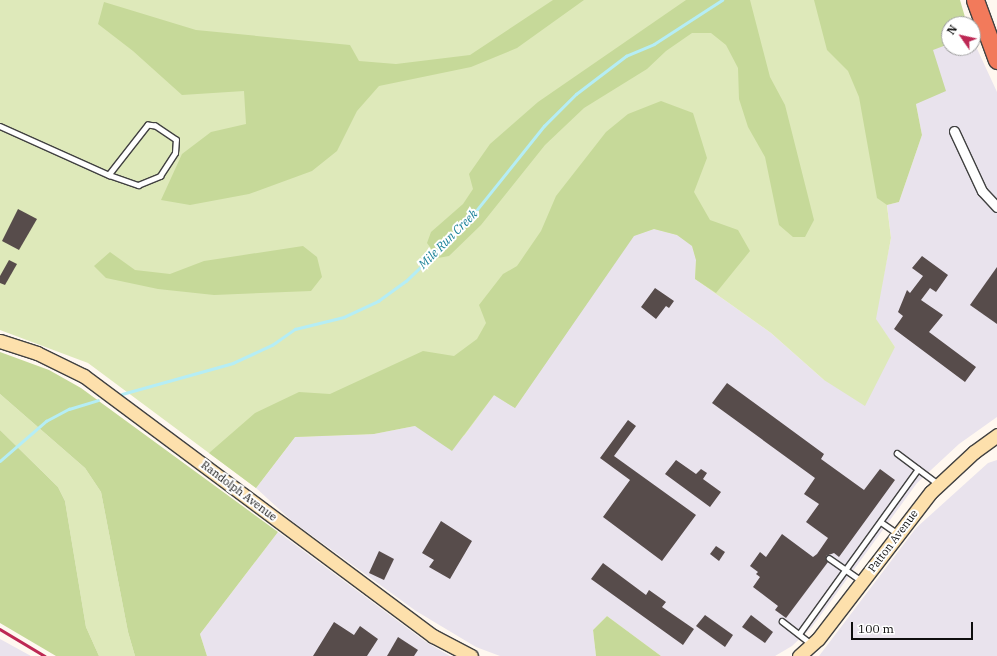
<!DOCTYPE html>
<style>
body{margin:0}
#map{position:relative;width:997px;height:656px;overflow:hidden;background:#fff8f0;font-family:"IBM Plex Serif",serif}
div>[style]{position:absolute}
.industrial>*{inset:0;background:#e9e3ed}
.green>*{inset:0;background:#dee9ba}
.forest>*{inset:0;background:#c6d999}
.stream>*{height:2.5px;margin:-1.25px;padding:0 1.25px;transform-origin:1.25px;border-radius:1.25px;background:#b5edf5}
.building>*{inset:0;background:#574c4b}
.roads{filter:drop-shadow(1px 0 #414141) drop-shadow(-1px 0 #414141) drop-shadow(0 1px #414141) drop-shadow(0 -1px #414141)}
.lane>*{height:4.5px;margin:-2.25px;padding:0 2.25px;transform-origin:2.25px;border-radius:2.25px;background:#fff}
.street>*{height:9px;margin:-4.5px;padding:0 4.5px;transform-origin:4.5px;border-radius:4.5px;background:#fff}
.secondary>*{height:13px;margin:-6.5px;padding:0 6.5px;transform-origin:6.5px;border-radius:6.5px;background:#fde0ac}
.highway>*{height:17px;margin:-8.5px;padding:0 8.5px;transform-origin:8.5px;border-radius:8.5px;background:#f27a5b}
.rail>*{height:2.5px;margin:-1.25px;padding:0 1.25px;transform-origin:1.25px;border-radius:1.25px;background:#bd2854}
span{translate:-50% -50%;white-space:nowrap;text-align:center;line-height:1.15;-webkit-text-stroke:4px #fff;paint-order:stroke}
.street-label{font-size:11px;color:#0e0e0e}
.water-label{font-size:12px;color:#198098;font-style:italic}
.north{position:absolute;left:941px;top:16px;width:40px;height:40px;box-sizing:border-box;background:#fff;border:1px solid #9f9f9f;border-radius:50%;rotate:304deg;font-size:11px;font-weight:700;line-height:16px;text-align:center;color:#0e0e0e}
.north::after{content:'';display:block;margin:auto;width:14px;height:18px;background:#bd2854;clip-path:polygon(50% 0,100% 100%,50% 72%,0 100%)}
.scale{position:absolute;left:851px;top:622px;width:122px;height:18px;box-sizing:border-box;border:2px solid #0e0e0e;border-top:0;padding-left:5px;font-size:12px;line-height:14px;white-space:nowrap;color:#0e0e0e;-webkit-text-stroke:3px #fff;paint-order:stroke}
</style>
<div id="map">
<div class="industrial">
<div style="clip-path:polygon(973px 40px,997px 92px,997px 417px,959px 444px,917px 483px,812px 627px,792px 646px,775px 656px,661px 656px,607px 616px,593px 630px,596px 656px,500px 656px,476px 647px,416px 611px,292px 521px,256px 488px,295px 437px,374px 434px,415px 426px,464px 436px,494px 394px,515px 407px,633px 236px,654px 229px,677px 235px,692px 245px,696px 260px,695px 279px,771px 333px,824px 380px,895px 347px,875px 319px,891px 238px,887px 205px,899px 202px,922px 135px,916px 104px,932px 49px,949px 44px,949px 48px,973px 48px)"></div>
<div style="clip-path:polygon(997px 460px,997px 656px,819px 656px,916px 528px,988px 463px)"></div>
<div style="clip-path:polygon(278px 532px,426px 642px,450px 656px,207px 656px,200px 634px)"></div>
<div style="clip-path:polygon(0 639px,31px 656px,0 656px)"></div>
</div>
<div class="green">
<div style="clip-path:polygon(0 0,848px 0,872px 84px,891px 238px,876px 319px,895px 347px,865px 406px,824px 380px,771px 333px,695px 279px,696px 260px,692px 245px,677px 235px,654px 229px,633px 236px,515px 408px,494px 395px,464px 436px,404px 394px,374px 434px,295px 437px,256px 488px,88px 363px,0 330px)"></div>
<div style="clip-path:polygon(0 394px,85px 468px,101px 492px,128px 632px,135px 656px,99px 656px,86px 627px,65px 501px,58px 487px,0 430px)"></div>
</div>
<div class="forest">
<div style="clip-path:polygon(553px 0,584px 0,517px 48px,471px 67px,379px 86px,357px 111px,337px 151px,312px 171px,249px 194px,190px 205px,161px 200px,182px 154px,211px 132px,246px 124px,244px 91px,182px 95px,133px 51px,98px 24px,104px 2px,196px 30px,350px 45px,359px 61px,396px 64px,470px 55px)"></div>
<div style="clip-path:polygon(686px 0,750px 0,770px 77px,785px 105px,814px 220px,805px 237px,793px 237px,779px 225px,765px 157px,748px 127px,739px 99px,738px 68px,726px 45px,711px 33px,692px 33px,666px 51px,647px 69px,584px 108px,545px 145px,481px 225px,449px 256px,438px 258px,427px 243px,431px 232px,463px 204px,473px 189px,469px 174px,490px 144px,538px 102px)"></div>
<div style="clip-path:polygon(814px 0,960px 0,967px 24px,949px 24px,949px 44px,933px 50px,946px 91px,916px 104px,922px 135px,899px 202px,887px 205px,877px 198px,859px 97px,848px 71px,827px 50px)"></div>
<div style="clip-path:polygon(661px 101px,693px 113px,707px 158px,694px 192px,710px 220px,738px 230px,750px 251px,716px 293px,695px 279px,696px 260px,692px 246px,677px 235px,654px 229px,634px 236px,515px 408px,494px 395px,452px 451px,415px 426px,374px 434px,295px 437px,256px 488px,209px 453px,255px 413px,299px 392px,330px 394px,423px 351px,454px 356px,477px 339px,486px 323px,479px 305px,503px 274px,517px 266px,541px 231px,556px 196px,606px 132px,628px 114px)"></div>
<div style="clip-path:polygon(303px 246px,317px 257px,322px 277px,311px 291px,214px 295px,158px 289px,106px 278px,94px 266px,110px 252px,135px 270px,170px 274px,204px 261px)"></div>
<div style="clip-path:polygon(0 352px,49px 370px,81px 388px,278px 532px,200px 634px,207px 656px,135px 656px,128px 632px,101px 492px,85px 468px,0 394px)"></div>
<div style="clip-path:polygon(0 430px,58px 487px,65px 501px,86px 627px,99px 656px,56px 656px,0 623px)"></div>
<div style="clip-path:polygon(607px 616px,661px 656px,596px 656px,593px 630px)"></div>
</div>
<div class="stream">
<div style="left:122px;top:394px;width:115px;rotate:-15.6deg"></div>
<div style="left:233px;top:363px;width:43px;rotate:-24.8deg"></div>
<div style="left:272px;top:345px;width:28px;rotate:-35deg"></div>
<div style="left:295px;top:329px;width:50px;rotate:-13.8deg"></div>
<div style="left:344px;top:317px;width:38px;rotate:-25deg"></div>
<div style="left:378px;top:301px;width:34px;rotate:-36deg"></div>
<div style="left:406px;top:281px;width:85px;rotate:-44deg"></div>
<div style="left:467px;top:222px;width:123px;rotate:-51.3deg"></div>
<div style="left:544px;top:126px;width:45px;rotate:-45deg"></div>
<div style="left:576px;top:94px;width:63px;rotate:-37.2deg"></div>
<div style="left:626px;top:56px;width:30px;rotate:-23deg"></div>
<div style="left:654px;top:44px;width:81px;rotate:-32.9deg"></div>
<div style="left:0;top:461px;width:61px;rotate:-41deg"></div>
<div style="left:46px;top:421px;width:26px;rotate:-28deg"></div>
<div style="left:69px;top:409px;width:30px;rotate:-17deg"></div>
</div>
<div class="building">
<div style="clip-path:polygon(18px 209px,37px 219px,19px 250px,2px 241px)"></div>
<div style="clip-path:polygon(922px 256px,948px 275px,936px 292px,930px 288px,921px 300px,943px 315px,929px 332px,976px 367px,965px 382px,894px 329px,903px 316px,898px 312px,907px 290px,910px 293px,923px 276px,912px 268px)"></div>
<div style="clip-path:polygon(9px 260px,17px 264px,5px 285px,0 283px,0 276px)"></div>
<div style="clip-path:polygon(997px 267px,997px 324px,970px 305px)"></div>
<div style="clip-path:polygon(655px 288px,674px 301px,669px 308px,666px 306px,656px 319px,641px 307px)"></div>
<div style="clip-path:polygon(727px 383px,824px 454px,821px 459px,864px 490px,880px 469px,895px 480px,839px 557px,834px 553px,826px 556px,828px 562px,786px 618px,775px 610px,778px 606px,753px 587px,760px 577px,756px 574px,758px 572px,750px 566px,760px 552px,766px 557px,782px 534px,813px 557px,817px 554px,828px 538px,806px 522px,819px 504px,804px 494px,815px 478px,712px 403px)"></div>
<div style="clip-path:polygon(628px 420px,636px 426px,614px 456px,696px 515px,662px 561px,603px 517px,630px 480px,600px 458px)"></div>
<div style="clip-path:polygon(676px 460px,696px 474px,701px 469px,707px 473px,703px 479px,721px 492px,710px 507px,665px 474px)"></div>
<div style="clip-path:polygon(441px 521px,472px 541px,450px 579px,429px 567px,434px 560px,422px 553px)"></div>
<div style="clip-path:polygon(716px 546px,725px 552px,719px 561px,710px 554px)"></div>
<div style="clip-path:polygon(379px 551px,394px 559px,384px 580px,369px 573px)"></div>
<div style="clip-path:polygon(603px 563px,646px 595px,649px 590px,666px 602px,662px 607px,694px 629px,683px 645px,591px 579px)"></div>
<div style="clip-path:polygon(705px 615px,733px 635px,725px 647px,696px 626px)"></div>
<div style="clip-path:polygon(751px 615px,773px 632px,765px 643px,742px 627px)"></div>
<div style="clip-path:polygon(334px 622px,354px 635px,360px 626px,378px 639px,367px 656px,313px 656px)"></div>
<div style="clip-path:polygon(398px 637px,418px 650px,414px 656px,387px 656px)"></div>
</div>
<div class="roads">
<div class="lane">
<div style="left:0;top:126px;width:120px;rotate:24.2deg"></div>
<div style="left:109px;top:175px;width:31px;rotate:19deg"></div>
<div style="left:138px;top:185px;width:24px;rotate:-22deg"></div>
<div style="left:160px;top:176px;width:27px;rotate:-57deg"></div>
<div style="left:175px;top:153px;width:13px;rotate:-86deg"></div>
<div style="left:176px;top:140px;width:25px;rotate:-146deg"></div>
<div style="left:155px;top:126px;width:7px;rotate:-172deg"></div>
<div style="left:148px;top:125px;width:63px;rotate:128deg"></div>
<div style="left:897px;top:453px;width:50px;rotate:36.9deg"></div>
<div style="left:881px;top:522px;width:19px;rotate:35deg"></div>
<div style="left:829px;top:558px;width:39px;rotate:35deg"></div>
<div style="left:782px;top:621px;width:37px;rotate:38deg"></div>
<div style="left:799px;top:634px;width:203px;rotate:-54.2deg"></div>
</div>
<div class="street">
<div style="left:954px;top:131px;width:66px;rotate:65deg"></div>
<div style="left:982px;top:191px;width:22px;rotate:47deg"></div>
</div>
<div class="secondary">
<div style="left:0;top:341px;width:39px;rotate:18deg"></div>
<div style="left:37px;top:353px;width:52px;rotate:26.1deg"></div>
<div style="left:84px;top:376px;width:435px;rotate:36.7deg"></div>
<div style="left:433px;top:636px;width:43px;rotate:27.8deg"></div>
<div style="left:799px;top:656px;width:25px;rotate:-42deg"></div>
<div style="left:818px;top:639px;width:185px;rotate:-52.5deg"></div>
<div style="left:931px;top:492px;width:59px;rotate:-42.9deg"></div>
<div style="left:974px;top:452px;width:29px;rotate:-36deg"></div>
</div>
<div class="highway">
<div style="left:975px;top:0;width:64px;rotate:69.9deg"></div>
</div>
</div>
<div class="rail">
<div style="left:0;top:629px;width:52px;rotate:31deg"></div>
</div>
<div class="street-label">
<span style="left:239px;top:491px;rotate:37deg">Randolph Avenue</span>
<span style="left:893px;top:541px;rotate:-53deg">Patton Avenue</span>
</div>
<div class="water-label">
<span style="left:448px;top:239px;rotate:-45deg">Mile Run Creek</span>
</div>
<div class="north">N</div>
<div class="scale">100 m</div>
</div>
